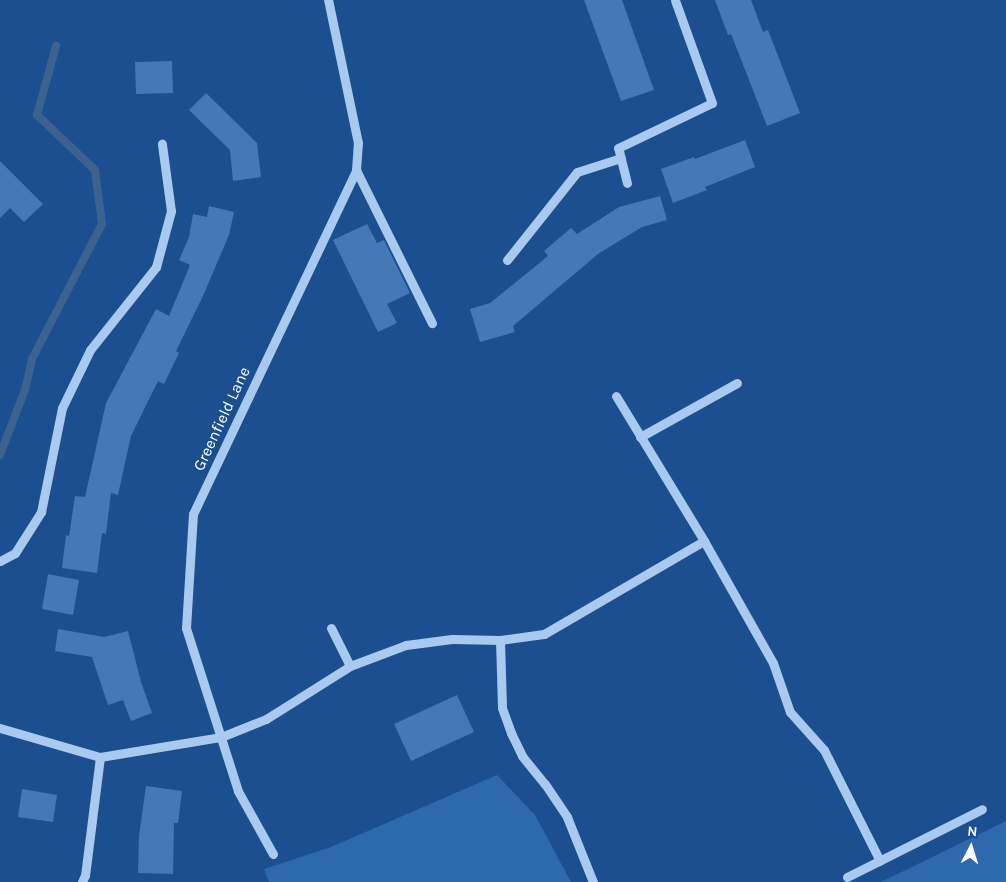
<!DOCTYPE html>
<style>
body{margin:0}
#map{position:relative;width:1006px;height:882px;overflow:hidden;background:#1b4f8f;font-family:Karla,sans-serif}
div>[style]{position:absolute}
.green>*{inset:0;background:#2e69ad}
.stream>*{height:8px;margin:-4px;padding:0 4px;transform-origin:4px;border-radius:4px;background:#3c6290}
.building>*{inset:0;background:#4478b7}
.minor>*{height:9px;margin:-4.5px;padding:0 4.5px;transform-origin:4.5px;border-radius:4.5px;background:#a9c9ee}
span{translate:-50% -50%;white-space:nowrap;text-align:center;line-height:1.15;-webkit-text-stroke:4px #1b4f8f;paint-order:stroke}
.street-label{font-size:16px;color:#fff}
.north{position:absolute;left:946px;top:822px;width:50px;height:50px;-webkit-text-stroke:4px #1b4f8f;paint-order:stroke;rotate:5deg;font-size:14px;font-weight:700;line-height:20px;text-align:center;color:#fff}
.north::after{content:'';display:block;margin:auto;width:18px;height:22px;background:#fff;clip-path:polygon(50% 0,100% 100%,50% 72%,0 100%)}
</style>
<div id="map">
<div class="green">
<div style="clip-path:polygon(497px 775px,535px 815px,571px 882px,269px 882px,264px 869px,331px 847px)"></div>
<div style="clip-path:polygon(1006px 821px,1006px 882px,881px 882px)"></div>
</div>
<div class="stream">
<div style="left:0;top:455px;width:70px;rotate:-69deg"></div>
<div style="left:25px;top:390px;width:32px;rotate:-77deg"></div>
<div style="left:32px;top:359px;width:152px;rotate:-62.6deg"></div>
<div style="left:102px;top:224px;width:54px;rotate:-97.4deg"></div>
<div style="left:95px;top:170px;width:80px;rotate:-136.5deg"></div>
<div style="left:37px;top:115px;width:72px;rotate:-74.6deg"></div>
</div>
<div class="building">
<div style="clip-path:polygon(584px 0,622px 0,654px 90px,621px 101px)"></div>
<div style="clip-path:polygon(715px 0,751px 0,763px 32px,768px 30px,800px 113px,767px 126px,731px 34px,728px 35px)"></div>
<div style="clip-path:polygon(172px 61px,173px 93px,136px 94px,135px 62px)"></div>
<div style="clip-path:polygon(206px 93px,257px 143px,261px 177px,233px 181px,230px 150px,189px 110px)"></div>
<div style="clip-path:polygon(745px 140px,755px 167px,705px 187px,707px 190px,673px 203px,661px 169px,694px 157px,695px 159px)"></div>
<div style="clip-path:polygon(0 161px,43px 204px,24px 222px,10px 208px,0 218px)"></div>
<div style="clip-path:polygon(660px 196px,667px 220px,642px 227px,598px 254px,513px 326px,515px 332px,480px 342px,470px 309px,490px 303px,548px 256px,544px 251px,571px 228px,577px 234px,619px 207px)"></div>
<div style="clip-path:polygon(209px 206px,234px 212px,229px 235px,203px 296px,176px 351px,179px 353px,164px 384px,158px 381px,131px 436px,118px 495px,111px 493px,106px 534px,102px 533px,97px 573px,62px 568px,66px 535px,69px 536px,75px 496px,85px 497px,106px 403px,156px 309px,169px 316px,190px 265px,179px 260px,189px 237px,193px 214px,207px 217px)"></div>
<div style="clip-path:polygon(367px 224px,377px 243px,384px 240px,410px 293px,387px 304px,397px 323px,378px 332px,333px 240px)"></div>
<div style="clip-path:polygon(48px 574px,79px 580px,73px 615px,42px 609px)"></div>
<div style="clip-path:polygon(58px 629px,104px 637px,128px 631px,141px 682px,152px 713px,131px 721px,123px 700px,108px 705px,92px 657px,55px 651px)"></div>
<div style="clip-path:polygon(457px 695px,474px 732px,411px 761px,394px 724px)"></div>
<div style="clip-path:polygon(146px 786px,182px 791px,178px 823px,174px 823px,173px 874px,138px 873px,139px 836px)"></div>
<div style="clip-path:polygon(22px 789px,57px 795px,53px 822px,18px 817px)"></div>
</div>
<div class="minor">
<div style="left:356px;top:170px;width:171px;rotate:63.6deg"></div>
<div style="left:627px;top:183px;width:36px;rotate:-104deg"></div>
<div style="left:618px;top:148px;width:104px;rotate:-25.6deg"></div>
<div style="left:712px;top:103px;width:109px;rotate:-109.8deg"></div>
<div style="left:507px;top:260px;width:112px;rotate:-51.5deg"></div>
<div style="left:577px;top:172px;width:46px;rotate:-17.7deg"></div>
<div style="left:616px;top:396px;width:170px;rotate:58.7deg"></div>
<div style="left:640px;top:437px;width:111px;rotate:-29.1deg"></div>
<div style="left:0;top:561px;width:17px;rotate:-28deg"></div>
<div style="left:15px;top:553px;width:49px;rotate:-57.6deg"></div>
<div style="left:41px;top:512px;width:106px;rotate:-78.6deg"></div>
<div style="left:62px;top:408px;width:64px;rotate:-64.2deg"></div>
<div style="left:90px;top:350px;width:106px;rotate:-51.5deg"></div>
<div style="left:156px;top:267px;width:58px;rotate:-75deg"></div>
<div style="left:171px;top:211px;width:68px;rotate:-97.7deg"></div>
<div style="left:331px;top:628px;width:42px;rotate:63.4deg"></div>
<div style="left:500px;top:640px;width:68px;rotate:88.3deg"></div>
<div style="left:502px;top:708px;width:27px;rotate:70deg"></div>
<div style="left:511px;top:733px;width:25px;rotate:64deg"></div>
<div style="left:522px;top:756px;width:36px;rotate:51deg"></div>
<div style="left:545px;top:784px;width:40px;rotate:56deg"></div>
<div style="left:567px;top:817px;width:70px;rotate:68.2deg"></div>
<div style="left:0;top:728px;width:104px;rotate:16.2deg"></div>
<div style="left:100px;top:757px;width:119px;rotate:97.2deg"></div>
<div style="left:85px;top:875px;width:8px;rotate:113deg"></div>
<div style="left:100px;top:757px;width:123px;rotate:-9.4deg"></div>
<div style="left:221px;top:737px;width:48px;rotate:-21.8deg"></div>
<div style="left:266px;top:719px;width:99px;rotate:-32.2deg"></div>
<div style="left:350px;top:666px;width:60px;rotate:-20.6deg"></div>
<div style="left:406px;top:645px;width:46px;rotate:-7.4deg"></div>
<div style="left:452px;top:639px;width:48px;rotate:1.2deg"></div>
<div style="left:500px;top:640px;width:44px;rotate:-7.8deg"></div>
<div style="left:544px;top:634px;width:185px;rotate:-30.2deg"></div>
<div style="left:704px;top:541px;width:140px;rotate:60.5deg"></div>
<div style="left:773px;top:663px;width:52px;rotate:70.9deg"></div>
<div style="left:790px;top:712px;width:51px;rotate:48.2deg"></div>
<div style="left:824px;top:750px;width:124px;rotate:63.2deg"></div>
<div style="left:273px;top:854px;width:72px;rotate:-119.1deg"></div>
<div style="left:238px;top:791px;width:171px;rotate:-107.7deg"></div>
<div style="left:186px;top:628px;width:114px;rotate:-86.5deg"></div>
<div style="left:193px;top:514px;width:381px;rotate:-64.6deg"></div>
<div style="left:356px;top:170px;width:27px;rotate:-86deg"></div>
<div style="left:358px;top:143px;width:146px;rotate:-101.8deg"></div>
<div style="left:847px;top:877px;width:151px;rotate:-26.7deg"></div>
</div>
<div class="street-label">
<span style="left:222px;top:419px;rotate:-65deg">Greenfield Lane</span>
</div>
<div class="north">N</div>
</div>
